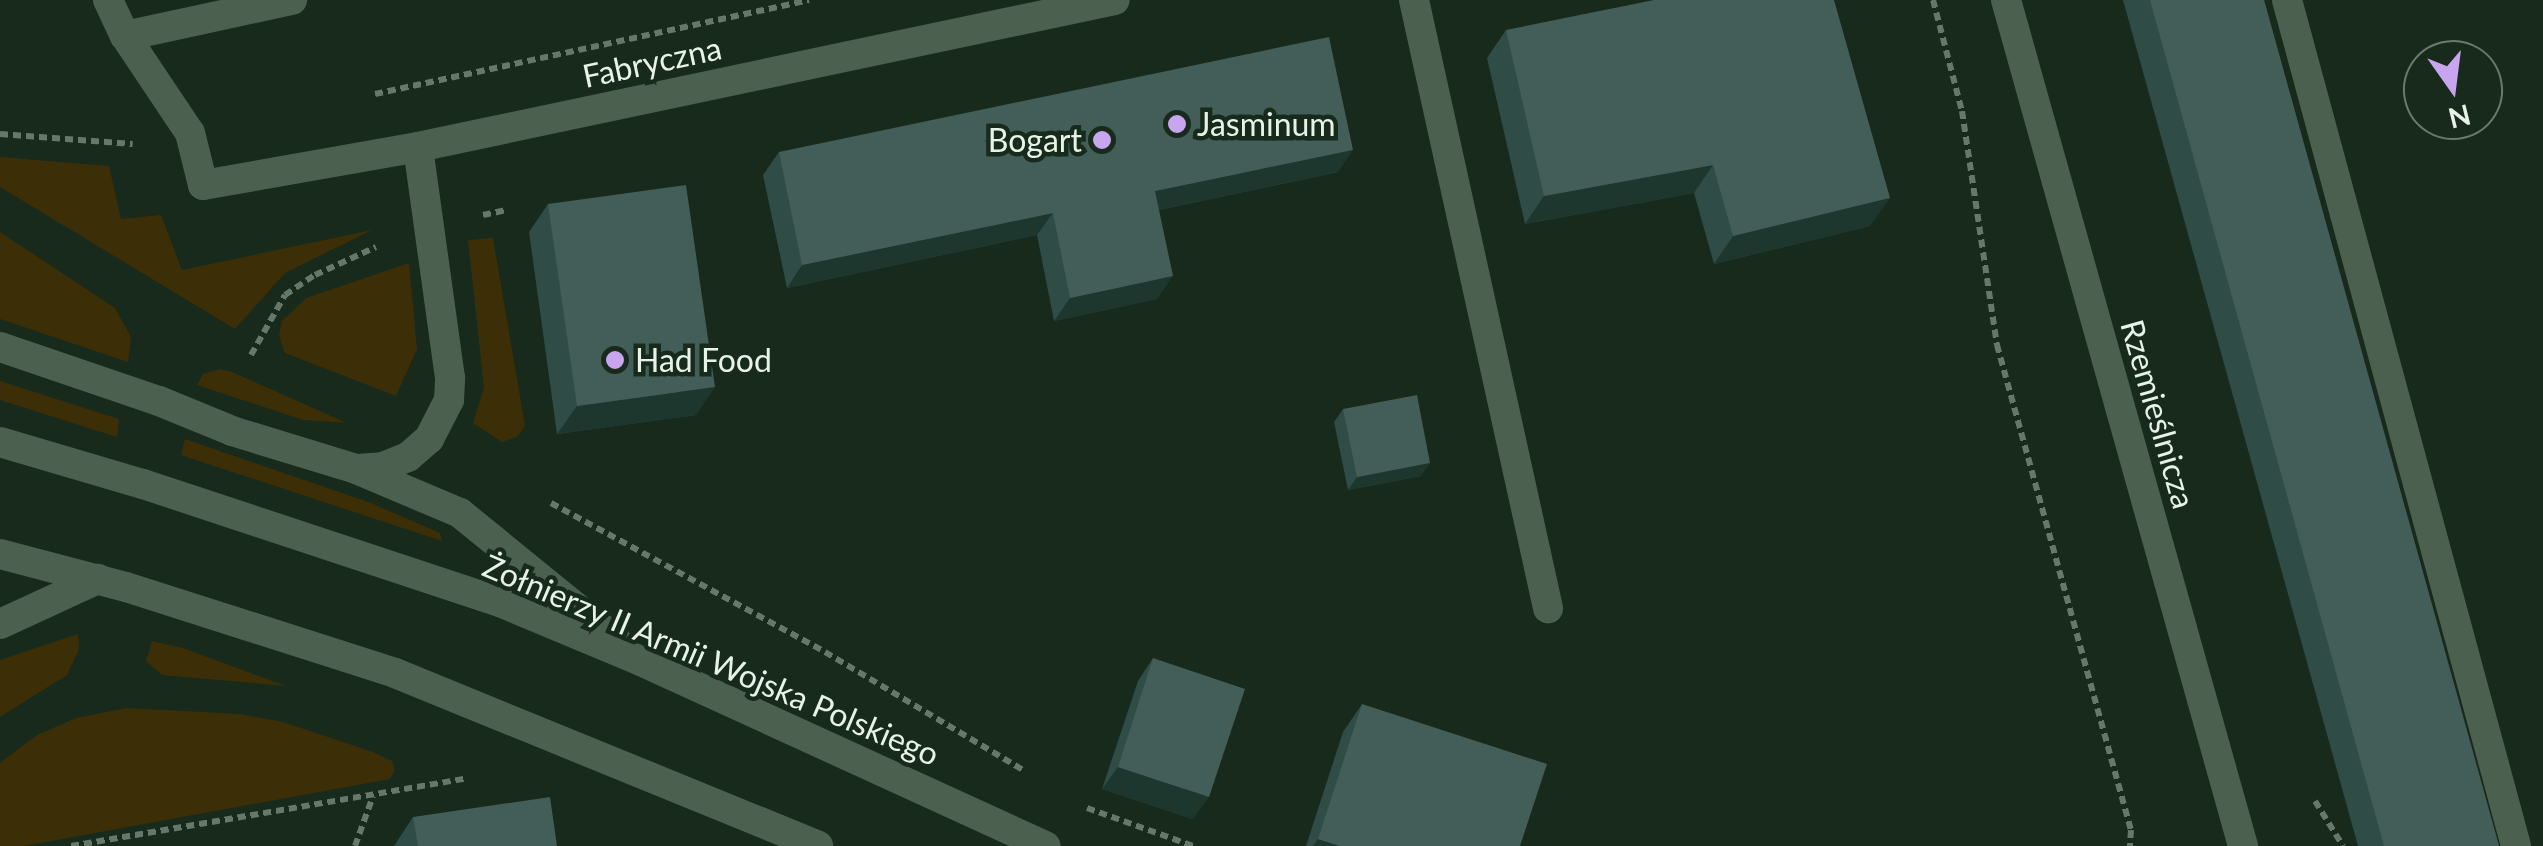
<!DOCTYPE html>
<meta charset="utf-8">
<style>
body{margin:0}
#map{position:relative;width:2543px;height:846px;overflow:hidden;background:#172a1b;font-family:Lato,sans-serif}
div>[style]{position:absolute}
.green>*{inset:0;background:#3c2f08}
.path>*{height:6px;margin-top:-3px;transform-origin:0;background:repeating-linear-gradient(90deg,#67786a 0 8px,transparent 0 13px)}
.service>*{height:30px;margin:-15px;padding:0 15px;transform-origin:15px;border-radius:15px;background:#4c6050}
.minor>*{height:30px;margin:-15px;padding:0 15px;transform-origin:15px;border-radius:15px;background:#4c6050}
.tertiary>*{height:30px;margin:-15px;padding:0 15px;transform-origin:15px;border-radius:15px;background:#4c6050}
.wall>*{inset:0;background:#304c46}
.shaded-wall>*{inset:0;background:#1e372e}
.building>*{inset:0;background:#435e58}
.dots>*{width:28px;height:28px;translate:-50% -50%;box-sizing:border-box;border:5px solid #172a1b;border-radius:50%}
span{translate:-50% -50%;white-space:nowrap;text-align:center;line-height:1.15;-webkit-text-stroke:9px #172a1b;paint-order:stroke}
.street-label{font-size:32px;color:#e7f3e9}
.poi-label{font-size:32px;color:#e7f3e9}
.left{translate:0 -50%;text-align:left}
.right{translate:-100% -50%;text-align:right}
.north{position:absolute;left:2403px;top:40px;width:100px;height:100px;box-sizing:border-box;background:#172a1b;border:2px solid #6a7a6d;border-radius:50%;rotate:166deg;font-size:28px;font-weight:700;line-height:40px;text-align:center;color:#e7f3e9}
.north::after{content:'';display:block;margin:auto;width:35px;height:45px;background:#c8a6ef;clip-path:polygon(50% 0,100% 100%,50% 72%,0 100%)}
</style>
<div id="map">
<div class="green">
<div style="clip-path:polygon(0 157px,109px 166px,121px 219px,161px 215px,182px 270px,372px 230px,285px 273px,235px 329px,0 187px)"></div>
<div style="clip-path:polygon(0 232px,115px 308px,131px 337px,128px 362px,0 319px)"></div>
<div style="clip-path:polygon(493px 238px,525px 426px,517px 437px,502px 442px,473px 423px,484px 388px,468px 240px)"></div>
<div style="clip-path:polygon(409px 263px,417px 349px,396px 396px,285px 353px,279px 336px,282px 321px,306px 298px)"></div>
<div style="clip-path:polygon(220px 369px,232px 372px,347px 423px,303px 420px,197px 385px,203px 374px)"></div>
<div style="clip-path:polygon(0 381px,119px 419px,117px 437px,0 400px)"></div>
<div style="clip-path:polygon(185px 439px,371px 503px,440px 533px,442px 541px,181px 455px)"></div>
<div style="clip-path:polygon(78px 634px,79px 649px,67px 675px,0 717px,0 660px)"></div>
<div style="clip-path:polygon(152px 641px,183px 648px,286px 686px,162px 675px,146px 661px)"></div>
<div style="clip-path:polygon(127px 708px,240px 714px,283px 722px,373px 752px,392px 761px,395px 770px,390px 779px,24px 846px,0 846px,0 763px,37px 735px,76px 718px)"></div>
</div>
<div class="path">
<div style="left:1933px;top:0;width:115px;rotate:75.4deg"></div>
<div style="left:1962px;top:111px;width:237px;rotate:81.5deg"></div>
<div style="left:1997px;top:345px;width:503px;rotate:74.56deg"></div>
<div style="left:2131px;top:830px;width:16px;rotate:94deg"></div>
<div style="left:375px;top:94px;width:444px;rotate:-12.2deg"></div>
<div style="left:0;top:134px;width:133px;rotate:4.3deg"></div>
<div style="left:483px;top:215px;width:24px;rotate:-12deg"></div>
<div style="left:251px;top:355px;width:69px;rotate:-60.5deg"></div>
<div style="left:285px;top:295px;width:36px;rotate:-34deg"></div>
<div style="left:315px;top:275px;width:67px;rotate:-24.7deg"></div>
<div style="left:551px;top:503px;width:312px;rotate:28.5deg"></div>
<div style="left:825px;top:652px;width:233px;rotate:30.8deg"></div>
<div style="left:2315px;top:801px;width:53px;rotate:58.1deg"></div>
<div style="left:1087px;top:808px;width:113px;rotate:19.7deg"></div>
<div style="left:71px;top:846px;width:400px;rotate:-9.7deg"></div>
<div style="left:355px;top:846px;width:53px;rotate:-70.2deg"></div>
</div>
<div class="service">
<div style="left:108px;top:0;width:40px;rotate:65deg"></div>
<div style="left:1414px;top:0;width:623px;rotate:77.57deg"></div>
<div style="left:2287px;top:0;width:876px;rotate:74.85deg"></div>
<div style="left:203px;top:185px;width:54px;rotate:-104deg"></div>
<div style="left:190px;top:133px;width:117px;rotate:-123.8deg"></div>
<div style="left:125px;top:36px;width:171px;rotate:-12.2deg"></div>
</div>
<div class="minor">
<div style="left:2006px;top:0;width:879px;rotate:74.35deg"></div>
<div style="left:203px;top:185px;width:218px;rotate:-10deg"></div>
<div style="left:418px;top:147px;width:712px;rotate:-11.91deg"></div>
<div style="left:356px;top:469px;width:27px;rotate:-4deg"></div>
<div style="left:383px;top:467px;width:27px;rotate:-22deg"></div>
<div style="left:408px;top:457px;width:28px;rotate:-41deg"></div>
<div style="left:429px;top:439px;width:44px;rotate:-62.9deg"></div>
<div style="left:449px;top:400px;width:22px;rotate:-87deg"></div>
<div style="left:450px;top:378px;width:233px;rotate:-97.9deg"></div>
</div>
<div class="tertiary">
<div style="left:0;top:347px;width:168px;rotate:18.8deg"></div>
<div style="left:159px;top:401px;width:79px;rotate:22.3deg"></div>
<div style="left:232px;top:431px;width:130px;rotate:17deg"></div>
<div style="left:356px;top:469px;width:113px;rotate:22.9deg"></div>
<div style="left:460px;top:513px;width:201px;rotate:39.1deg"></div>
<div style="left:0;top:442px;width:149px;rotate:16.4deg"></div>
<div style="left:143px;top:484px;width:378px;rotate:18.3deg"></div>
<div style="left:502px;top:603px;width:151px;rotate:22.6deg"></div>
<div style="left:641px;top:661px;width:445px;rotate:24.6deg"></div>
<div style="left:0;top:554px;width:130px;rotate:14.7deg"></div>
<div style="left:126px;top:587px;width:282px;rotate:17.7deg"></div>
<div style="left:395px;top:673px;width:457px;rotate:22.2deg"></div>
<div style="left:0;top:624px;width:108px;rotate:-24.7deg"></div>
</div>
<div class="wall">
<div style="clip-path:polygon(2123px 0,2264px 0,2499px 846px,2358px 846px)"></div>
<div style="clip-path:polygon(1506px 30px,1870px 226px,1714px 264px,1694px 193px,1525px 224px,1487px 58px)"></div>
<div style="clip-path:polygon(779px 152px,1338px 172px,1159px 210px,1157px 299px,1054px 321px,1037px 235px,787px 288px,763px 175px)"></div>
<div style="clip-path:polygon(548px 204px,696px 415px,557px 434px,529px 232px)"></div>
<div style="clip-path:polygon(1343px 409px,1421px 476px,1348px 490px,1334px 422px)"></div>
<div style="clip-path:polygon(1153px 658px,1193px 819px,1102px 789px,1138px 681px)"></div>
<div style="clip-path:polygon(1362px 704px,1520px 846px,1306px 846px,1343px 732px)"></div>
<div style="clip-path:polygon(413px 817px,557px 846px,394px 846px)"></div>
</div>
<div class="shaded-wall">
<div style="clip-path:polygon(1353px 150px,1338px 172px,1139px 214px,1155px 191px)"></div>
<div style="clip-path:polygon(1713px 165px,1694px 193px,1525px 224px,1544px 196px)"></div>
<div style="clip-path:polygon(1890px 198px,1870px 226px,1714px 264px,1733px 236px)"></div>
<div style="clip-path:polygon(1053px 213px,1037px 235px,787px 288px,802px 265px)"></div>
<div style="clip-path:polygon(1173px 276px,1157px 299px,1054px 321px,1070px 298px)"></div>
<div style="clip-path:polygon(715px 387px,696px 415px,557px 434px,577px 406px)"></div>
<div style="clip-path:polygon(1430px 463px,1421px 476px,1348px 490px,1357px 477px)"></div>
<div style="clip-path:polygon(1118px 767px,1209px 797px,1193px 819px,1102px 789px)"></div>
<div style="clip-path:polygon(1318px 839px,1340px 846px,1313px 846px)"></div>
</div>
<div class="building">
<div style="clip-path:polygon(1654px 0,1834px 0,1890px 198px,1733px 236px,1713px 165px,1544px 196px,1506px 30px)"></div>
<div style="clip-path:polygon(2150px 0,2264px 0,2499px 846px,2384px 846px)"></div>
<div style="clip-path:polygon(1329px 37px,1353px 150px,1155px 191px,1173px 276px,1070px 298px,1053px 213px,802px 265px,779px 152px)"></div>
<div style="clip-path:polygon(686px 185px,715px 387px,577px 406px,548px 204px)"></div>
<div style="clip-path:polygon(1417px 395px,1430px 463px,1357px 477px,1343px 409px)"></div>
<div style="clip-path:polygon(1153px 658px,1245px 689px,1209px 797px,1118px 767px)"></div>
<div style="clip-path:polygon(1362px 704px,1547px 764px,1520px 846px,1340px 846px,1318px 839px)"></div>
<div style="clip-path:polygon(550px 797px,557px 846px,418px 846px,413px 817px)"></div>
</div>
<div class="dots">
<div style="left:1177px;top:124px;background:#c8a6ef"></div>
<div style="left:1102px;top:140px;background:#c8a6ef"></div>
<div style="left:615px;top:360px;background:#c8a6ef"></div>
</div>
<div class="street-label">
<span style="left:652px;top:62px;rotate:-12deg">Fabryczna</span>
<span style="left:2158px;top:414px;rotate:74deg">Rzemieślnicza</span>
<span style="left:711px;top:660px;rotate:23deg">Żołnierzy II Armii Wojska Polskiego</span>
</div>
<div class="poi-label">
<span class="left" style="left:1197px;top:124px">Jasminum</span>
<span class="right" style="left:1082px;top:140px">Bogart</span>
<span class="left" style="left:635px;top:360px">Had Food</span>
</div>
<div class="north">N</div>
</div>
